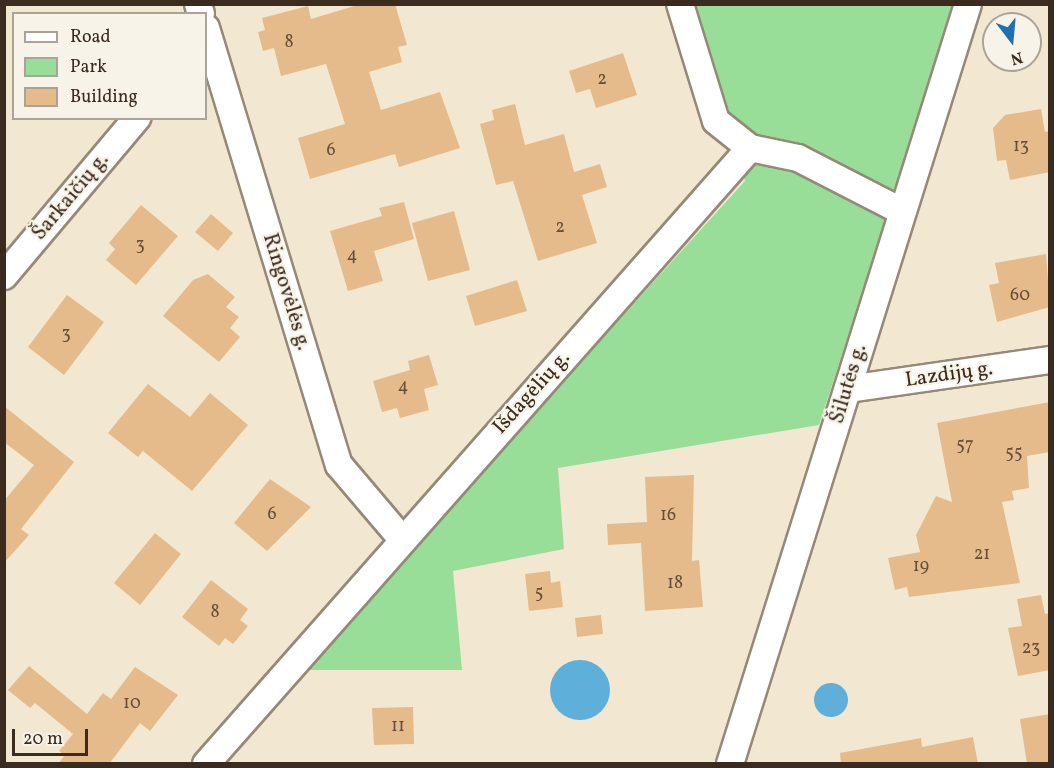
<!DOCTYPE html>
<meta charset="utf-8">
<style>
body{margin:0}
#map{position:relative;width:1054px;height:768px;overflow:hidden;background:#f2e8d1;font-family:Vollkorn,serif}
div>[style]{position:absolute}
.green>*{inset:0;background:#98de98}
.water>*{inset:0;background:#5eafd9}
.round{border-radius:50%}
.building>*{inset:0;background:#e5bb8b}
.roads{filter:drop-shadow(2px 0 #968978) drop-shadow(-2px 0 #968978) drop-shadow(0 2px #968978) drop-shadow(0 -2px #968978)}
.minor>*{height:26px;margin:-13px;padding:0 13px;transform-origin:13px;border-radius:13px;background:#fff}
span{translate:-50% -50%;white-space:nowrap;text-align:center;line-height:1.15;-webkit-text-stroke:4.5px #f7f3e8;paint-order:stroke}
.number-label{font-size:18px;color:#664e39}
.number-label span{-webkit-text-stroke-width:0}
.street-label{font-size:21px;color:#3b2a1e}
.frame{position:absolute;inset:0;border:6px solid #3b2a1e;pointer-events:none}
.legend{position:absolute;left:12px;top:12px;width:195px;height:108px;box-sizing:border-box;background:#f7f3e8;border:2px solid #aca397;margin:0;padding:8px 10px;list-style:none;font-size:18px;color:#3b2a1e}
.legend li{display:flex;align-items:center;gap:12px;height:30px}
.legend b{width:30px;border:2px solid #aca397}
.north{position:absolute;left:982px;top:12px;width:60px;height:60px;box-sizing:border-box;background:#f7f3e8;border:2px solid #aca397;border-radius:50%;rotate:164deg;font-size:16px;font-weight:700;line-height:24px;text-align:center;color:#3b2a1e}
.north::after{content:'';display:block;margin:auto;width:21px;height:27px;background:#1f6fb2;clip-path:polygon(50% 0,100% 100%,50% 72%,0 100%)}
.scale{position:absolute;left:12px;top:729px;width:76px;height:27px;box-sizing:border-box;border:3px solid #3b2a1e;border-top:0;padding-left:8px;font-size:18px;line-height:21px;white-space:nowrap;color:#3b2a1e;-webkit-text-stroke:4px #f7f3e8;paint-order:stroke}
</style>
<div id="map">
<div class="green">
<div style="clip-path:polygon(691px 5px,956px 5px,819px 425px,558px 468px,564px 549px,453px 571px,462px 670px,301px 670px,745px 181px)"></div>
</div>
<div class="water">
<div class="round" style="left:550px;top:660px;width:60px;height:60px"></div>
<div class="round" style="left:814px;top:683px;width:34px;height:34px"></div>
</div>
<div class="building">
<div style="clip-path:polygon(361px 4px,395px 4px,407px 45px,398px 47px,402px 62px,369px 72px,381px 110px,440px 92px,460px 148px,399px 167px,395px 154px,310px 179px,298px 138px,345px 124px,326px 64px,281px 76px,274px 48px,263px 51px,258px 32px,265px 30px,262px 18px,308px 6px,311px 19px)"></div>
<div style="clip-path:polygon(623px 53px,637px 95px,596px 108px,590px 89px,576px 93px,569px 71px)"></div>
<div style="clip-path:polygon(515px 104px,525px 145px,564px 134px,574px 172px,600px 164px,607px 187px,582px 195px,597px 243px,538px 261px,513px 181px,496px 185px,480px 124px,494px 120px,492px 110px)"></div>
<div style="clip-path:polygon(1041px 109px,1045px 132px,1050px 131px,1050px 172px,1010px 180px,1006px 160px,997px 161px,993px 128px,1005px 115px)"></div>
<div style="clip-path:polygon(404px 202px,414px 239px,374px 251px,383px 281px,348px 291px,330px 231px,382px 216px,379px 208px)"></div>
<div style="clip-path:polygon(141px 205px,178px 236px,136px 285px,106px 260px,115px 249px,109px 243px)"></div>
<div style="clip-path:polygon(454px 211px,470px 270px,428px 281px,412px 223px)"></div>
<div style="clip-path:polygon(211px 214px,233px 233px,218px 251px,195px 232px)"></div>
<div style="clip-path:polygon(1046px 254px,1050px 307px,997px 322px,989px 285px,999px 283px,995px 263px)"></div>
<div style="clip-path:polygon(208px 274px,235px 297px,226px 307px,239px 317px,230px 328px,240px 337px,219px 362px,163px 316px,193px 280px)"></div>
<div style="clip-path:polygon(517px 280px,527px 311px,475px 326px,466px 296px)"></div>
<div style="clip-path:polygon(67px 295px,104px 322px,64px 375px,28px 347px)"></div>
<div style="clip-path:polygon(429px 355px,438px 385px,424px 389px,429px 410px,400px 418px,397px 408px,382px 412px,373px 381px,410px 370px,408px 361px)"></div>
<div style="clip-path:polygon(148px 384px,190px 417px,210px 393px,248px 425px,192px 491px,143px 451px,138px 457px,108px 433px)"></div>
<div style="clip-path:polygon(1050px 402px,1050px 452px,1027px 456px,1029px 488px,1012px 491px,1014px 500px,1002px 502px,1020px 583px,909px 597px,907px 587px,895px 590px,888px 558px,920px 552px,916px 535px,936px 496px,952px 502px,937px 423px)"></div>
<div style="clip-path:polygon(4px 406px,74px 462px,21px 529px,29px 535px,4px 563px,4px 501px,34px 465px,4px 442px)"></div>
<div style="clip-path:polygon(694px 475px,692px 561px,699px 560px,703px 607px,645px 611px,641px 543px,608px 545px,607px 524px,647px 522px,645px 477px)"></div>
<div style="clip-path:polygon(270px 479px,311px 507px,267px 551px,234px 523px)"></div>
<div style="clip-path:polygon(155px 533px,181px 554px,140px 605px,114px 583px)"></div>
<div style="clip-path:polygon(550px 571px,551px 583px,560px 581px,563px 607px,529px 611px,525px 574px)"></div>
<div style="clip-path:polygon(211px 580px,248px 609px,240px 620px,248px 626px,233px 644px,225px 638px,219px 646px,182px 617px)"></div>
<div style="clip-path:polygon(1041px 595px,1045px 614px,1050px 613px,1050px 670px,1018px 676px,1008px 628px,1022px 626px,1017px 599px)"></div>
<div style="clip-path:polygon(601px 615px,603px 634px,577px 637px,575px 618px)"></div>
<div style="clip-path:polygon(29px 666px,87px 714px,103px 693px,111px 699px,135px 667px,178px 695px,150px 731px,140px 723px,109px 764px,58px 764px,65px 755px,59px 751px,73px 734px,35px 703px,30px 708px,8px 690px)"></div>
<div style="clip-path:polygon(413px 707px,414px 744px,374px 745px,372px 708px)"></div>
<div style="clip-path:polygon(1050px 714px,1050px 764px,1027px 764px,1020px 719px)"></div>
<div style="clip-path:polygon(973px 737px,978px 764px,841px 764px,840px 753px,921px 738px,922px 747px)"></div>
</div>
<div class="roads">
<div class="minor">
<div style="left:198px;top:4px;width:10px;rotate:73deg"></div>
<div style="left:680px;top:4px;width:122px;rotate:72.9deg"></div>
<div style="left:716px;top:121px;width:43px;rotate:38.5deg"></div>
<div style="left:206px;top:28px;width:457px;rotate:73.1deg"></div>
<div style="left:339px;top:465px;width:96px;rotate:49.7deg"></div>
<div style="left:4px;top:276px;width:207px;rotate:-49.9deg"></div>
<div style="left:848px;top:389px;width:204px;rotate:-8.2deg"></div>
<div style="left:206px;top:764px;width:822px;rotate:-48.55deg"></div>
<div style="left:750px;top:148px;width:49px;rotate:11.8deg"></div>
<div style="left:798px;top:158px;width:116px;rotate:27.2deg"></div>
<div style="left:730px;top:764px;width:796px;rotate:-72.61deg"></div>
</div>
</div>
<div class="number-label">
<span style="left:289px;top:43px">8</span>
<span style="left:602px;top:80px">2</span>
<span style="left:1021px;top:147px">13</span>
<span style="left:331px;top:151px">6</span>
<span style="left:560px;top:228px">2</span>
<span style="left:140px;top:246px">3</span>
<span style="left:352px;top:256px">4</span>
<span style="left:1020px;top:296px">60</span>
<span style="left:66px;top:335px">3</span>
<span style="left:403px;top:387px">4</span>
<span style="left:965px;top:446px">57</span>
<span style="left:1014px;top:454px">55</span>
<span style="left:272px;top:515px">6</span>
<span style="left:668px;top:516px">16</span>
<span style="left:982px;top:555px">21</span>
<span style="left:921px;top:567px">19</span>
<span style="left:675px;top:584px">18</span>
<span style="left:539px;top:594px">5</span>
<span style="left:215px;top:613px">8</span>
<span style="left:1031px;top:649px">23</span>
<span style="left:132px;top:704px">10</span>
<span style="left:398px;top:727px">11</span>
</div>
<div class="street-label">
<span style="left:71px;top:197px;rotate:-50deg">Šarkaičių g.</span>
<span style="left:286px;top:292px;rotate:73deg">Ringovėlės g.</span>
<span style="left:949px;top:375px;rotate:-8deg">Lazdijų g.</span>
<span style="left:849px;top:384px;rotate:-73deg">Šilutės g.</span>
<span style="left:532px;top:393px;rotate:-48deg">Išdagėlių g.</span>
</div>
<div class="frame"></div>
<ul class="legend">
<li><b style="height:8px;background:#fff"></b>Road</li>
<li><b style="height:16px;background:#98de98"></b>Park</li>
<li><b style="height:16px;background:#e5bb8b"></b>Building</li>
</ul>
<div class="north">N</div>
<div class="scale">20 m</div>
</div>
